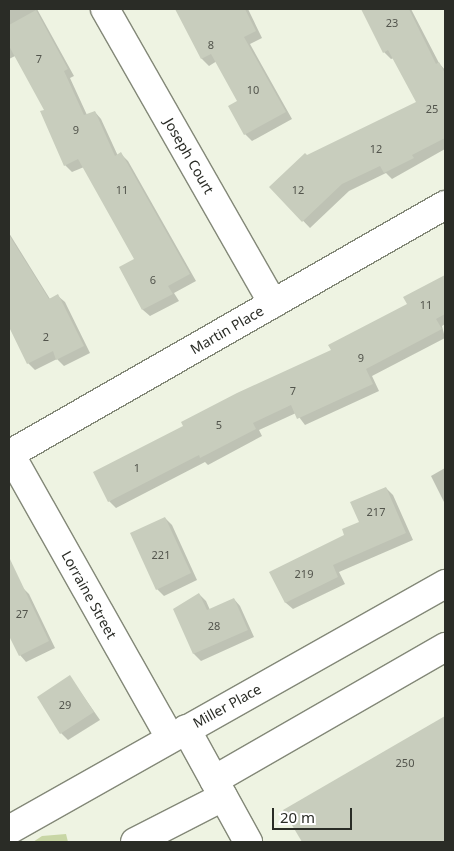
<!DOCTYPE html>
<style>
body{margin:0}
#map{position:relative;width:454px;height:851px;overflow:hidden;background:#eef3e2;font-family:"Noto Sans",sans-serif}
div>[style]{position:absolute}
.green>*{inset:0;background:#c8d6a5}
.shadow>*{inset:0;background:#0003}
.building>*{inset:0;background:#c8cdbd}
.roads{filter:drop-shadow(1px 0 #838878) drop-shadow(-1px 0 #838878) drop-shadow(0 1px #838878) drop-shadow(0 -1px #838878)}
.minor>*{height:28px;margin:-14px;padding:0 14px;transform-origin:14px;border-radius:14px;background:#fff}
span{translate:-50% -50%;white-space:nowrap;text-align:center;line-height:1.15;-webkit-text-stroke:4px #fff;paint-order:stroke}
.number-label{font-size:11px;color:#52544c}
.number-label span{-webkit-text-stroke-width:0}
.street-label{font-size:14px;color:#2a2c26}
.frame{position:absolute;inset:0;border:10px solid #2a2c26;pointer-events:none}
.scale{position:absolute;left:272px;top:808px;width:80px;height:22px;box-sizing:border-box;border:2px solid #2a2c26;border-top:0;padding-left:6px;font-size:15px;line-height:18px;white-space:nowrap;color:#2a2c26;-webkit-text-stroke:4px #fff;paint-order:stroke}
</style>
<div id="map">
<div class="green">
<div style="clip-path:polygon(66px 834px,68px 842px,33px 842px,42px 836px)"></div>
</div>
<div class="shadow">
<div style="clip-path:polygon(9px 9px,37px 9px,74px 76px,70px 78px,87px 115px,95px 112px,101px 119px,118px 156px,121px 154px,128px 161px,196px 281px,174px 293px,179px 301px,150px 316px,143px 310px,136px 260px,84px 167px,72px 172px,65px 165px,46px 110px,15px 56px,9px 59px)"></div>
<div style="clip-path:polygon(176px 9px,248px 9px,262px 38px,250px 44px,292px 119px,252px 141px,245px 134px,239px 101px,217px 61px,209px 66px,202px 59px)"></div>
<div style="clip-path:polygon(363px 9px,411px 9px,439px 63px,445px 70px,445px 149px,392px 179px,386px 173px,349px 191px,310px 228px,271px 187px,307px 157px,418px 103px,394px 58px,391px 59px,384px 52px)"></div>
<div style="clip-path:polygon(9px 233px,50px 299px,58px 296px,65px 302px,90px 353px,64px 366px,57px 359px,35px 370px,28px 363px,9px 324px)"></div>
<div style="clip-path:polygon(445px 276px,445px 324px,442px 326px,445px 338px,372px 376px,379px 391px,305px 425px,296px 413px,259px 430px,262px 436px,208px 465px,205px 462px,116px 508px,109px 501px,333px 351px,408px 305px,405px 297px)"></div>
<div style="clip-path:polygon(445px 468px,445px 504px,431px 476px)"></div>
<div style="clip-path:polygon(386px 488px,393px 495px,413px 540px,339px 572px,345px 584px,293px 609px,286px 603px,271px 573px,346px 535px,361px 522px)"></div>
<div style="clip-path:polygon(165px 518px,172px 525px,197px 580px,164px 596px,157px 589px)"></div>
<div style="clip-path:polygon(9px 573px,17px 589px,22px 587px,29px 594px,55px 648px,26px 662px,20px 655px,9px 633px)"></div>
<div style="clip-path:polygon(199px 594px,206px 601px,210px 610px,234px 599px,240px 606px,254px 637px,201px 661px,194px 654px,175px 610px)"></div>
<div style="clip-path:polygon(70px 677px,100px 720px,68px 740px,61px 733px)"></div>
<div style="clip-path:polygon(445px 717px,445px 842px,303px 842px,285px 810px)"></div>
</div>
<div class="building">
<div style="clip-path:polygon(175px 9px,245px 9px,256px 31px,244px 37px,286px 112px,244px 135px,228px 106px,237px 101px,211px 54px,201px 59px)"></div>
<div style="clip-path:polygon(361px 9px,409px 9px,436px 64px,439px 62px,445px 73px,445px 138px,412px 155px,414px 158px,384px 173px,380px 166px,342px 184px,302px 222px,269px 187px,305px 153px,307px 155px,416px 102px,388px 50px,383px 53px)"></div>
<div style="clip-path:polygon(36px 10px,68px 69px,64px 71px,84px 115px,95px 111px,115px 156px,121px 152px,190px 274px,168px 286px,173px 294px,142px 310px,119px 267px,134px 259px,78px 159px,64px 166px,40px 111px,44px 110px,9px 46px,9px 25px)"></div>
<div style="clip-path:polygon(9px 235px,49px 299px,58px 294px,84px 346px,56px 360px,53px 351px,27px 364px,9px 327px)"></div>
<div style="clip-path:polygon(445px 275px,445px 314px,436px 319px,442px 329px,366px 369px,373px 384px,297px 419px,291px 405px,253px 423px,256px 429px,200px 458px,199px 455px,108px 502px,93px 472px,183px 426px,181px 422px,237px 393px,331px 350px,328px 345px,407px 304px,403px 297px)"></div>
<div style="clip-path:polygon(386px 487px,406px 533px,333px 565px,338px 577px,285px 603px,269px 572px,344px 535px,342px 529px,359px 522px,350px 502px)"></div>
<div style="clip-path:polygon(165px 517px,191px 573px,156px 590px,130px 533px)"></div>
<div style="clip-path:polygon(9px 557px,49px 641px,19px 656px,9px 636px)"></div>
<div style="clip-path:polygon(199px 593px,207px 610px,234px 598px,248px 630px,193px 654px,173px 609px)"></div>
<div style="clip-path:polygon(70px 675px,94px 712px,60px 734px,37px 697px)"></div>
<div style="clip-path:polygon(445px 716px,445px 842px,302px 842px,283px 810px)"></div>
</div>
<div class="roads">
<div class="minor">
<div style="left:105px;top:9px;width:339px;rotate:60.3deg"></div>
<div style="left:9px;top:452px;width:328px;rotate:60.6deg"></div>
<div style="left:10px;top:454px;width:501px;rotate:-29.79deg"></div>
<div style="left:186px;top:729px;width:129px;rotate:61.2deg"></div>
<div style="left:214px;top:780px;width:267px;rotate:-29.9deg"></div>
<div style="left:9px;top:830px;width:501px;rotate:-29.43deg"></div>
<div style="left:135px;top:842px;width:99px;rotate:-27.1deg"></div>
</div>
</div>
<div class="number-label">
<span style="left:392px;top:23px">23</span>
<span style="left:211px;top:45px">8</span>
<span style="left:39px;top:59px">7</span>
<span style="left:253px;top:90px">10</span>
<span style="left:432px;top:109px">25</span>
<span style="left:76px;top:130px">9</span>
<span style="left:376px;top:149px">12</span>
<span style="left:122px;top:190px">11</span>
<span style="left:298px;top:190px">12</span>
<span style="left:153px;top:280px">6</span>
<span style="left:426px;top:305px">11</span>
<span style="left:46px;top:337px">2</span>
<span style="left:361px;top:358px">9</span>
<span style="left:293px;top:391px">7</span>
<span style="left:219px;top:425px">5</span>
<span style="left:137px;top:468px">1</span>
<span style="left:376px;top:512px">217</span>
<span style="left:161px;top:555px">221</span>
<span style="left:304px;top:574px">219</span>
<span style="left:22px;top:614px">27</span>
<span style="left:214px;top:626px">28</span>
<span style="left:65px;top:705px">29</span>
<span style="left:405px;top:763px">250</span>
</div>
<div class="street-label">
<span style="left:189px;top:156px;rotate:60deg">Joseph Court</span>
<span style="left:227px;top:330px;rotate:-30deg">Martin Place</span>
<span style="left:89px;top:595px;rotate:61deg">Lorraine Street</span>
<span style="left:227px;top:706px;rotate:-29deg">Miller Place</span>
</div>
<div class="frame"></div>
<div class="scale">20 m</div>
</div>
